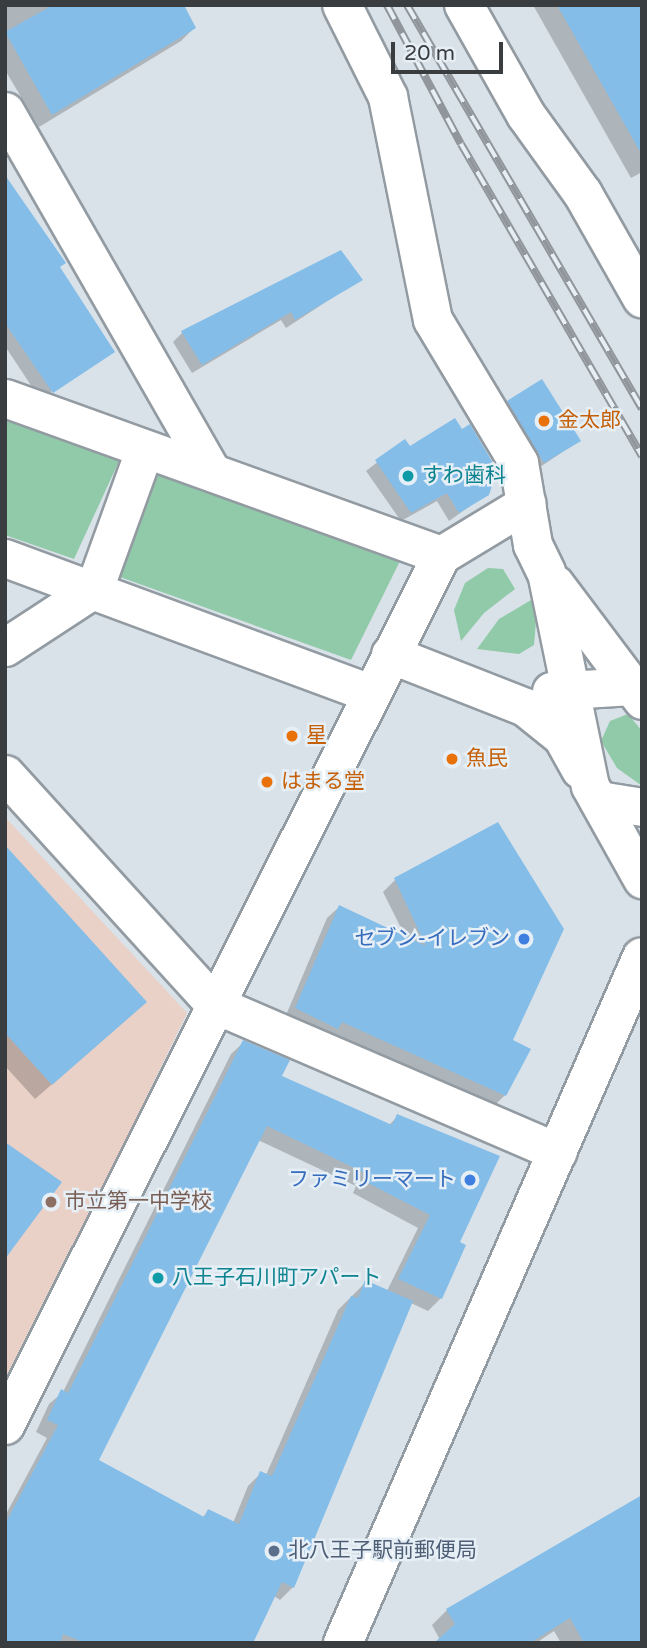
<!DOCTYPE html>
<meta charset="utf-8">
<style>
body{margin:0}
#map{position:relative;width:647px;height:1648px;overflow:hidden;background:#d9e2e9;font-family:"Varela Round","Noto Sans JP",sans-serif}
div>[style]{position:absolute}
.education>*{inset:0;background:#e9d1c7}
.green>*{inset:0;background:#90caa8}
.shadow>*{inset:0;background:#0003}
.building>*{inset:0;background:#84bde8}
.roads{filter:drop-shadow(2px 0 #939ba2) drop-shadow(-2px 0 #939ba2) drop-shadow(0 2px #939ba2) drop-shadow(0 -2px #939ba2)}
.street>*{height:37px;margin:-18.5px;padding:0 18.5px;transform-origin:18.5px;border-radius:18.5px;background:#fff}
.secondary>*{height:38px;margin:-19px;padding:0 19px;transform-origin:19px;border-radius:19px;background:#fff}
.rail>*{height:8px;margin-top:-4px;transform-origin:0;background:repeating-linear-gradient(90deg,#e6eff6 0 16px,#90969b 0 32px);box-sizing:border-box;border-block:2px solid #90969b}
.dots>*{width:19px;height:19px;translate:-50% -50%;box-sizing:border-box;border:4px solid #e6eff6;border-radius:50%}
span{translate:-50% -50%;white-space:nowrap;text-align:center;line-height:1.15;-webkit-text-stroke:5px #e6eff6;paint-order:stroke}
.food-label{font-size:21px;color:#c56008}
.left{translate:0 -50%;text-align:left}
.culture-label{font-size:21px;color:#0d838f}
.shop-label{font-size:21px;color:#366cbe}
.right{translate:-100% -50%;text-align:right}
.education-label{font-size:21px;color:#785e54}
.service-label{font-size:21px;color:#4e5e75}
.frame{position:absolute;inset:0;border:7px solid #3a3d40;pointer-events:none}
.scale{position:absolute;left:391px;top:42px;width:112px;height:32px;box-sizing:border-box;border:4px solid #3a3d40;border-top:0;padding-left:9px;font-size:21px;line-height:24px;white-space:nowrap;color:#3a3d40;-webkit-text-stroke:5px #e6eff6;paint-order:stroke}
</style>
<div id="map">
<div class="education">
<div style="clip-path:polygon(5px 817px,187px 1013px,5px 1390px)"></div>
</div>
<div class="green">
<div style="clip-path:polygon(5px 420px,120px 459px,74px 559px,5px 535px)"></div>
<div style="clip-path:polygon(159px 472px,401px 559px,351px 660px,120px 577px)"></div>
<div style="clip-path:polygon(488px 568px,503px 569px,515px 589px,484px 613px,461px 641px,454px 610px,465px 583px)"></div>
<div style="clip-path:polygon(531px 600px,537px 609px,534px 645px,519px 654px,477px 649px,499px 619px)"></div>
<div style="clip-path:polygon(628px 714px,642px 731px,642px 786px,617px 768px,601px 741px,610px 721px)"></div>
</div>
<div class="shadow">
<div style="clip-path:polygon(5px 5px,52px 5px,194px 28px,181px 41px,39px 127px,5px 70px)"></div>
<div style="clip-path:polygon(533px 5px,642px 5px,642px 172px,631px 178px)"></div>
<div style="clip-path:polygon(5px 175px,63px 263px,58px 268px,113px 351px,40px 399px,5px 346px)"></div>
<div style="clip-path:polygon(361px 279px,286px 328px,281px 320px,192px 373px,173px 342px,182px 333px)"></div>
<div style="clip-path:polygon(508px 402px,579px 441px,534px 471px,499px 411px)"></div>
<div style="clip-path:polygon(405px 441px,410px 449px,487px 494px,449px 521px,437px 501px,401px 521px,366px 471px)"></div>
<div style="clip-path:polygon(497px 824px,511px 1040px,505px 1095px,493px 1107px,331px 1034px,325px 1040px,284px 1020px,327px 918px,339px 907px,406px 938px,383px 892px,395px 880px)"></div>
<div style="clip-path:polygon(5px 856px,129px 1017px,35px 1099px,5px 1066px)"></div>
<div style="clip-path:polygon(evenodd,244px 1042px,280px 1076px,388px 1126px,398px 1116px,457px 1243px,441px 1298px,428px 1311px,411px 1303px,293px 1587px,280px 1600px,274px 1596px,251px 1643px,5px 1643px,5px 1516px,47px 1438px,36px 1432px,49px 1404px,63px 1392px,231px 1054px,244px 1042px,258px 1140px,356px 1186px,353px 1193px,418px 1228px,387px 1291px,366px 1282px,338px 1310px,266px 1475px,261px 1473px,248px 1486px,233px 1523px,208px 1511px,202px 1518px,96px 1460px,258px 1140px)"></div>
<div style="clip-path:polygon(642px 1496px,642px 1643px,561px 1643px,554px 1631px,536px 1643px,437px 1643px,440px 1640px,432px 1625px,447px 1610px)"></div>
</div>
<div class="building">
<div style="clip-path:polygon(53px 5px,184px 5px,196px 28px,52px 115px,5px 32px)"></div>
<div style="clip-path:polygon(557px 5px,642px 5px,642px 155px)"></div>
<div style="clip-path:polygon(5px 175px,66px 263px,60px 267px,115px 352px,53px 393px,5px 323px)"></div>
<div style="clip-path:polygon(341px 250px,363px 280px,295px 320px,291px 312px,202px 365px,181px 331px)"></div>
<div style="clip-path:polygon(542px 379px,581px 441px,544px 463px,507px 401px)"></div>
<div style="clip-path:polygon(455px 418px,462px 429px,470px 424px,497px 470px,489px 495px,459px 513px,447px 493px,411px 513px,375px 460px,405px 439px,410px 446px)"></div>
<div style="clip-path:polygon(498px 822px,564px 929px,513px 1040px,531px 1049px,506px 1096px,342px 1022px,338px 1029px,295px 1008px,339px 905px,426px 946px,394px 878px)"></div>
<div style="clip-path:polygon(5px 845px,147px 1002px,52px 1085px,5px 1033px)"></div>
<div style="clip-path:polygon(243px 1040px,290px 1060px,282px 1076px,392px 1125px,397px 1114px,500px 1156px,460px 1242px,466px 1245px,442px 1299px,398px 1279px,430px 1215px,364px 1181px,367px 1174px,267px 1126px,99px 1460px,204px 1517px,208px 1509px,239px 1524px,260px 1471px,272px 1476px,351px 1296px,358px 1298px,365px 1280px,413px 1301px,294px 1588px,282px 1582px,253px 1643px,85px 1643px,63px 1634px,60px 1643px,5px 1643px,5px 1524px,58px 1425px,47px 1420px,61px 1389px,68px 1393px)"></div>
<div style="clip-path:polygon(5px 1142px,62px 1182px,5px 1259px)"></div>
<div style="clip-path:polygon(642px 1495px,642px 1643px,584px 1643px,570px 1618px,530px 1643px,434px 1643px,455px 1624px,446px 1609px)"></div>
</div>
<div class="roads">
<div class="street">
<div style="left:5px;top:111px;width:413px;rotate:60.2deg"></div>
<div style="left:5px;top:398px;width:463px;rotate:19.8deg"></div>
<div style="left:5px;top:558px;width:388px;rotate:20.3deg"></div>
<div style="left:546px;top:572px;width:218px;rotate:78.4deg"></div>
<div style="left:590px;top:786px;width:107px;rotate:60.8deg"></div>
<div style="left:555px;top:584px;width:145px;rotate:53.1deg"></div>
<div style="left:5px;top:647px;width:106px;rotate:-33.1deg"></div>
<div style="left:94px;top:589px;width:147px;rotate:-70.1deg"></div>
<div style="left:390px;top:654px;width:145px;rotate:21.4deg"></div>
<div style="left:525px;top:707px;width:48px;rotate:39deg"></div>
<div style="left:562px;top:737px;width:37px;rotate:61deg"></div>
<div style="left:551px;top:691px;width:81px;rotate:-3.5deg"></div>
<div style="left:5px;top:774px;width:311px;rotate:47.7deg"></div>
<div style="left:214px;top:1004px;width:374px;rotate:23.3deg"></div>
<div style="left:599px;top:800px;width:44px;rotate:9.2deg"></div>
<div style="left:5px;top:1425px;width:973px;rotate:-63.38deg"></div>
<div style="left:441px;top:555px;width:100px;rotate:-31.2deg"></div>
</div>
<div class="secondary">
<div style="left:342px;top:5px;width:103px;rotate:63.4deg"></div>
<div style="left:388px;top:97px;width:227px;rotate:78.6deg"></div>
<div style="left:433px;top:320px;width:167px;rotate:59deg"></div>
<div style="left:519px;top:463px;width:83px;rotate:80.3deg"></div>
<div style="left:533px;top:545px;width:30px;rotate:64deg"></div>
<div style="left:464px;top:5px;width:126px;rotate:60.6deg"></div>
<div style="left:526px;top:115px;width:97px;rotate:54.2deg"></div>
<div style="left:583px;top:194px;width:120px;rotate:60.4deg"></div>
<div style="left:343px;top:1643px;width:748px;rotate:-66.45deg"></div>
</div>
</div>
<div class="rail">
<div style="left:387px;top:5px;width:157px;rotate:62deg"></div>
<div style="left:461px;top:144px;width:361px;rotate:59.9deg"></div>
<div style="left:407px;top:5px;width:467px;rotate:59.8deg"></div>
</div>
<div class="dots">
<div style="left:544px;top:421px;background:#e8710a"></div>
<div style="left:408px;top:476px;background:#0f9aa8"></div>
<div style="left:292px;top:736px;background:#e8710a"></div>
<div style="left:452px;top:759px;background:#e8710a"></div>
<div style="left:267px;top:782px;background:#e8710a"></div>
<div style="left:524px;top:939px;background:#3f7fe0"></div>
<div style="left:470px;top:1180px;background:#3f7fe0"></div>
<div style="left:51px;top:1202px;background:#8d6e63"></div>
<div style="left:158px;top:1278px;background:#0f9aa8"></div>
<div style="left:274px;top:1551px;background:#5c6f8a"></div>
</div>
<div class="food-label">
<span class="left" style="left:558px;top:421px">金太郎</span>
<span class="left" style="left:306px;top:736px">星</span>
<span class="left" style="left:466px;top:759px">魚民</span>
<span class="left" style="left:281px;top:782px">はまる堂</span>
</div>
<div class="culture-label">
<span class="left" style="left:422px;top:476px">すわ歯科</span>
<span class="left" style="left:172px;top:1278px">八王子石川町アパート</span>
</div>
<div class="shop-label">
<span class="right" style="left:510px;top:939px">セブン-イレブン</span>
<span class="right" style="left:456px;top:1180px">ファミリーマート</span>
</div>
<div class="education-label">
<span class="left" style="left:65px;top:1202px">市立第一中学校</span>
</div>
<div class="service-label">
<span class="left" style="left:288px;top:1551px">北八王子駅前郵便局</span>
</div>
<div class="frame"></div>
<div class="scale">20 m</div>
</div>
